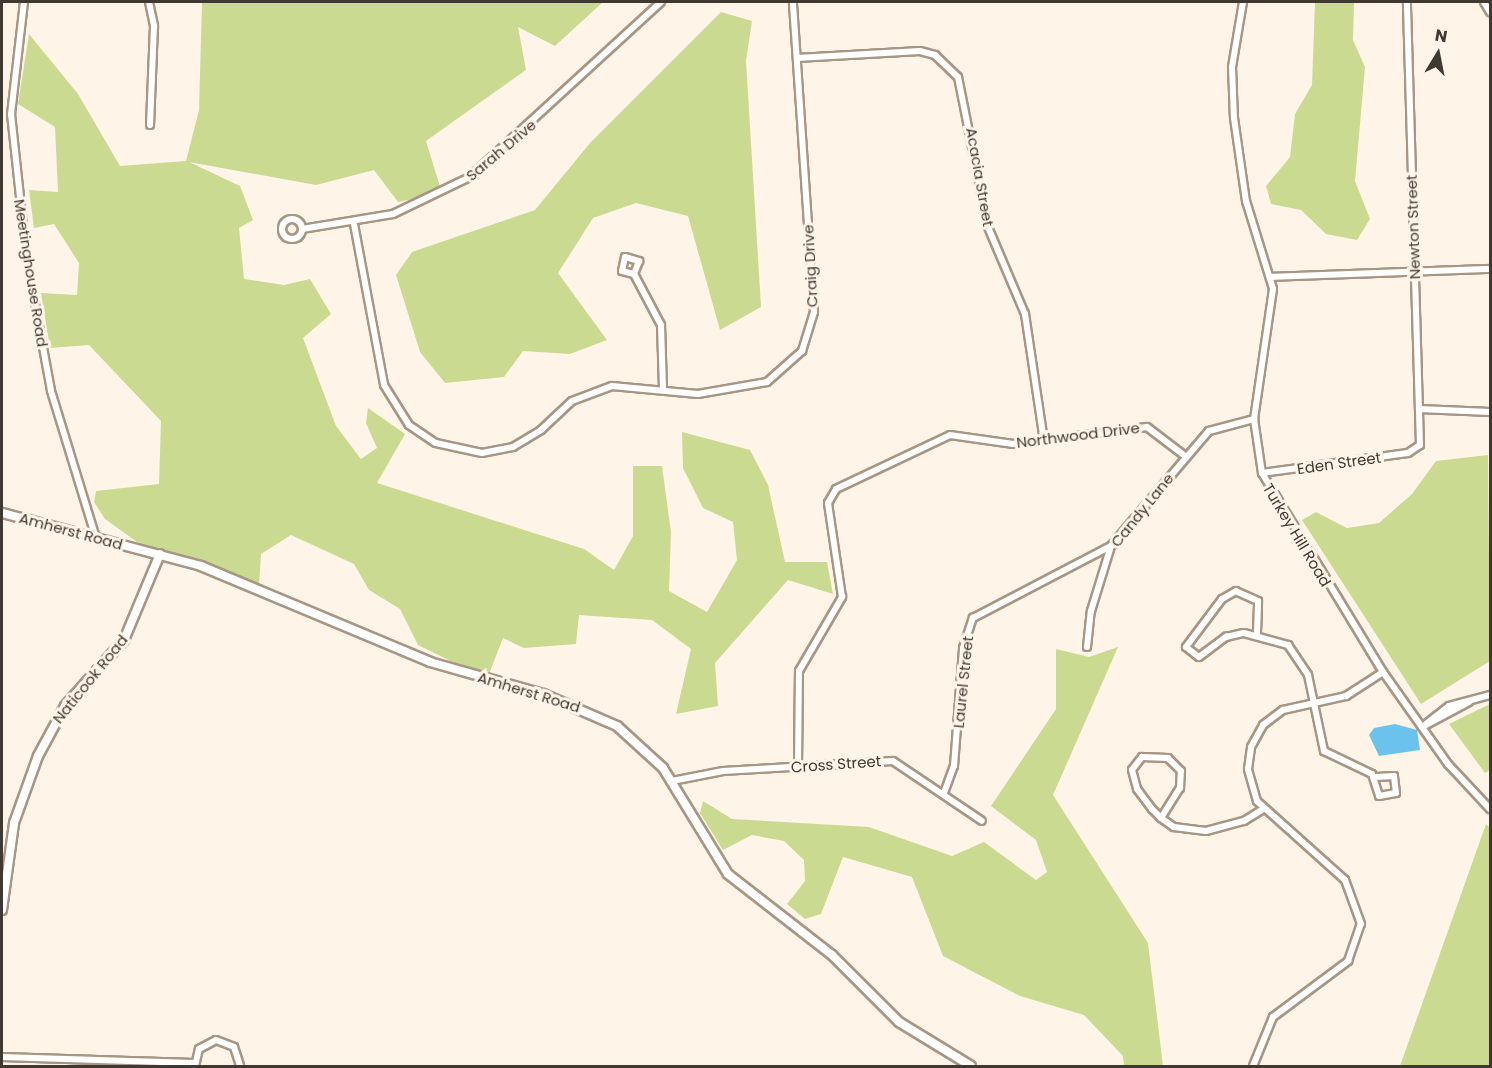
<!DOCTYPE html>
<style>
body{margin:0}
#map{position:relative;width:1492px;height:1068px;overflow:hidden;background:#fff4e8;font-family:Poppins,sans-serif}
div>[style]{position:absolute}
.green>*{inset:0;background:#cbda91}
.water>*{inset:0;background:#6bc2ed}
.roads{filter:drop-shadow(2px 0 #a79684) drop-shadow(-2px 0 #a79684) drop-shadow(0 2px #a79684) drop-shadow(0 -2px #a79684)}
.minor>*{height:6px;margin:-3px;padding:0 3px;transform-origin:3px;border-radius:3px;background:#fff}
.minor>.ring{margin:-3px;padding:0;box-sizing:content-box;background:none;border:6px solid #fff;border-radius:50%}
.tertiary>*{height:8px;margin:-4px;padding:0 4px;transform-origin:4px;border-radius:4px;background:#fff}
span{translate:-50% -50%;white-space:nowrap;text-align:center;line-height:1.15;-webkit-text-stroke:6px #fff4e8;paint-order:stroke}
.street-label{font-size:15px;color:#403931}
.frame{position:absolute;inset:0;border:3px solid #403931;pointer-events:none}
.north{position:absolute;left:1408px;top:24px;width:60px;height:60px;-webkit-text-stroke:4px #fff4e8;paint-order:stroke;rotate:10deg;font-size:16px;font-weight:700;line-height:24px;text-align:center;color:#403931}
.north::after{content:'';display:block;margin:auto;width:21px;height:27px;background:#403931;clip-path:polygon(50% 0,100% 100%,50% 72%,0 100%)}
</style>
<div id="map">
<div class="green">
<div style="clip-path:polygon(202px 2px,603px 2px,555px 46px,518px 27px,526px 70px,426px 141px,442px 193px,398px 202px,374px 170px,316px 185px,189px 162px,240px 186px,253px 220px,239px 228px,244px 279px,284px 285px,310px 279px,331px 314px,303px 338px,336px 426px,361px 459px,377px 448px,366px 423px,368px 408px,405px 434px,377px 483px,584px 549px,614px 570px,633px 536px,633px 466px,662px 466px,671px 532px,669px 591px,707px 612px,737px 560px,733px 522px,703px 508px,683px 468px,682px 432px,750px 450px,768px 485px,785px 562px,827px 562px,833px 594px,788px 580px,715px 663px,718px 706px,676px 714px,691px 649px,652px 620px,579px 615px,576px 644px,524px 648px,503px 638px,487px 679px,418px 645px,400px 609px,369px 590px,354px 564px,291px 535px,261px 554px,259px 585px,137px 542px,105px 519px,94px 502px,96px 491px,159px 484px,161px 421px,89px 345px,50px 348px,41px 293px,77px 295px,79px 263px,54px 224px,34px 228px,29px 190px,58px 192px,55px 127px,18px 104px,29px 34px,78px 94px,120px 166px,186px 161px,199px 110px)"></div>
<div style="clip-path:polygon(1315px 2px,1354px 2px,1353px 40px,1365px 67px,1355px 181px,1370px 219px,1357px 240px,1326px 234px,1301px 210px,1271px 204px,1266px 186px,1290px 157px,1295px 114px,1312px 85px)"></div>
<div style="clip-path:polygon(721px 12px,752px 21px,746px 61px,761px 307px,720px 330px,688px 216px,636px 203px,593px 218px,558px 273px,607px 340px,570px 354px,523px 351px,504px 377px,445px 383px,420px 352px,396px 275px,412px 252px,535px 210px,590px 143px)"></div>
<div style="clip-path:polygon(1488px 455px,1490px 661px,1421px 704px,1302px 520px,1316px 512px,1347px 528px,1379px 523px,1412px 494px,1436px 461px)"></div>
<div style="clip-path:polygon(1118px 647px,1053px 795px,1148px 943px,1163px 1066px,1124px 1066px,1123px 1056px,1084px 1015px,1020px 996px,943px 956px,912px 877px,843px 857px,821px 914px,805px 919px,787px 904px,805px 881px,804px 860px,784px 841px,752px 835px,723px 850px,700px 813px,703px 801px,732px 819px,869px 827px,952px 856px,984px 842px,1036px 880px,1047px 872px,1036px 840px,991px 806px,1056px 709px,1056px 649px,1089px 657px)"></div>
<div style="clip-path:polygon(1490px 704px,1490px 770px,1485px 773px,1449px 724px)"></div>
<div style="clip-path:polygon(1486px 824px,1490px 828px,1490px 1066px,1400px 1066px)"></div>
</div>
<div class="water">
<div style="clip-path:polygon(1395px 724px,1417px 730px,1420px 750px,1379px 756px,1369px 735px,1374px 728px)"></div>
</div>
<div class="roads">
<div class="minor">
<div style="left:24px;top:2px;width:113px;rotate:96.6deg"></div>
<div style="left:11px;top:114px;width:148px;rotate:83.8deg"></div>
<div style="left:27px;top:261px;width:132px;rotate:79.5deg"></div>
<div style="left:51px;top:391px;width:154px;rotate:73deg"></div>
<div style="left:149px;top:2px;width:25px;rotate:78deg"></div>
<div style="left:154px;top:26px;width:99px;rotate:92.3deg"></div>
<div style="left:1243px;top:2px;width:66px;rotate:99.6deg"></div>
<div style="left:1232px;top:67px;width:51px;rotate:87.8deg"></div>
<div style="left:1234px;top:118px;width:84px;rotate:81.8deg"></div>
<div style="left:1246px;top:201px;width:92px;rotate:72.9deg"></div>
<div style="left:1273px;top:289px;width:131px;rotate:98.3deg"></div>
<div style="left:1254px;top:419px;width:55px;rotate:81.6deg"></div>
<div style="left:1262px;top:473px;width:233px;rotate:58.7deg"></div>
<div style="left:1383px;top:672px;width:113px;rotate:54.8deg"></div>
<div style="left:1448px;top:764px;width:62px;rotate:47deg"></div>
<div style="left:1484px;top:2px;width:12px;rotate:59deg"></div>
<div style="left:797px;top:58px;width:123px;rotate:-3.3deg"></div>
<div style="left:920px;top:51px;width:16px;rotate:15deg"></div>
<div style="left:935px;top:55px;width:32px;rotate:44deg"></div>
<div style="left:958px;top:77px;width:153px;rotate:78.7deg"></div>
<div style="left:988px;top:227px;width:95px;rotate:67deg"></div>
<div style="left:1025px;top:314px;width:128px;rotate:81.5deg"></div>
<div class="ring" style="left:282px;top:219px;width:14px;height:14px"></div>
<div style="left:354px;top:224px;width:164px;rotate:79.4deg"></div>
<div style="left:384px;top:385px;width:47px;rotate:58deg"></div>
<div style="left:409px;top:425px;width:32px;rotate:34deg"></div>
<div style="left:436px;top:443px;width:47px;rotate:12.3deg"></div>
<div style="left:482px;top:453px;width:32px;rotate:-11deg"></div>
<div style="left:513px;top:447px;width:33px;rotate:-31deg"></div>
<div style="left:541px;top:430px;width:42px;rotate:-43.1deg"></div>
<div style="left:572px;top:401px;width:43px;rotate:-20.6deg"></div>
<div style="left:612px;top:386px;width:86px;rotate:5.3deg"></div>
<div style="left:698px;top:394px;width:70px;rotate:-9.9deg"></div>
<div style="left:767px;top:382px;width:47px;rotate:-41.5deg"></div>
<div style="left:802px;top:351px;width:41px;rotate:-72.9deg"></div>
<div style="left:814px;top:312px;width:311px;rotate:-93.9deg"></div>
<div style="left:302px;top:229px;width:92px;rotate:-9.4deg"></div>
<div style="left:393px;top:214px;width:85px;rotate:-25.7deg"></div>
<div style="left:470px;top:177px;width:259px;rotate:-42.5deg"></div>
<div style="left:634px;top:274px;width:12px;rotate:-166deg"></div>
<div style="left:622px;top:271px;width:14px;rotate:-78deg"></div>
<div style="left:625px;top:257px;width:15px;rotate:16deg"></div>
<div style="left:639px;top:261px;width:14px;rotate:111deg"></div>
<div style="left:634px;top:274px;width:58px;rotate:62.1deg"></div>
<div style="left:661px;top:325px;width:64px;rotate:88.2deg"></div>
<div style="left:1271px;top:277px;width:219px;rotate:-2.1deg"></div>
<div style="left:1419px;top:409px;width:71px;rotate:2.4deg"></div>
<div style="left:1262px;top:473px;width:147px;rotate:-7.8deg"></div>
<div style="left:1408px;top:453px;width:14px;rotate:-34deg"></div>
<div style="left:1420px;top:445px;width:443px;rotate:-91.7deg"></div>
<div style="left:1257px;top:633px;width:32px;rotate:-88deg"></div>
<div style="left:1258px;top:601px;width:24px;rotate:-156deg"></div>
<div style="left:1236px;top:591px;width:16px;rotate:150deg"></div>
<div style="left:1222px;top:599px;width:60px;rotate:126.9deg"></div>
<div style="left:1186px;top:647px;width:16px;rotate:38deg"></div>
<div style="left:1199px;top:657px;width:34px;rotate:-37deg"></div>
<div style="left:1226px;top:637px;width:18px;rotate:-13deg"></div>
<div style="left:1244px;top:633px;width:46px;rotate:15.3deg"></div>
<div style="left:1288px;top:645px;width:36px;rotate:56deg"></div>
<div style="left:1308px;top:675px;width:78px;rotate:78.1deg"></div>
<div style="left:1324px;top:751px;width:53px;rotate:25.6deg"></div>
<div style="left:1372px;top:774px;width:23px;rotate:72deg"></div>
<div style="left:1379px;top:796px;width:17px;rotate:-10deg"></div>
<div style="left:1396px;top:793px;width:17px;rotate:-97deg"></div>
<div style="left:1394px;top:776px;width:18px;rotate:177deg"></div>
<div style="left:1087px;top:647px;width:36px;rotate:-84deg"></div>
<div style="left:1091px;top:611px;width:68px;rotate:-72.9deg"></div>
<div style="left:1111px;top:546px;width:151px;rotate:-49.6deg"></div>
<div style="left:1209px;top:431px;width:47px;rotate:-14.9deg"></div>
<div style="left:1422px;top:727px;width:34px;rotate:-38deg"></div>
<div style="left:1449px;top:706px;width:42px;rotate:-15deg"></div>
<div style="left:1422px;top:727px;width:53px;rotate:-28deg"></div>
<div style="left:798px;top:766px;width:95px;rotate:-89.4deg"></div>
<div style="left:799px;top:671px;width:86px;rotate:-59.8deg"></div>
<div style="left:842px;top:597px;width:95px;rotate:-98.5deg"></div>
<div style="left:828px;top:503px;width:16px;rotate:-60deg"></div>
<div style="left:836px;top:489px;width:126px;rotate:-25.3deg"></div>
<div style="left:950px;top:435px;width:64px;rotate:8.1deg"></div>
<div style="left:1013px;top:444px;width:135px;rotate:-7.2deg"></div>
<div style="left:1147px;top:427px;width:48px;rotate:37.3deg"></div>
<div style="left:672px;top:781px;width:52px;rotate:-11.1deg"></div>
<div style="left:723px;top:771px;width:170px;rotate:-3.4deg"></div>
<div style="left:893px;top:761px;width:107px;rotate:34deg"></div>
<div style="left:944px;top:793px;width:29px;rotate:-70deg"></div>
<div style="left:954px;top:766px;width:118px;rotate:-85.6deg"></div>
<div style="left:963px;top:648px;width:32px;rotate:-72deg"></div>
<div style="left:973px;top:618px;width:156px;rotate:-27.6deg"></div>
<div style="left:1161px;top:818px;width:36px;rotate:-58deg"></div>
<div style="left:1180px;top:788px;width:17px;rotate:-87deg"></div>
<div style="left:1181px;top:771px;width:18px;rotate:-135deg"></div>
<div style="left:1168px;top:758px;width:26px;rotate:-178deg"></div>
<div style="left:1142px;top:757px;width:16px;rotate:128deg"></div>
<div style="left:1132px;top:770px;width:20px;rotate:75deg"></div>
<div style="left:1137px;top:789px;width:25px;rotate:53deg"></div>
<div style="left:1152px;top:809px;width:13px;rotate:45deg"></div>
<div style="left:1161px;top:818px;width:16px;rotate:35deg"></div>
<div style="left:1174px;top:827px;width:32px;rotate:7deg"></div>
<div style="left:1206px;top:831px;width:39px;rotate:-15deg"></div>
<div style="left:1244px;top:821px;width:22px;rotate:-32deg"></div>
<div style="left:2px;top:1057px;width:192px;rotate:1.8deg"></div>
<div style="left:195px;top:1066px;width:17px;rotate:-77deg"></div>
<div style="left:199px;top:1049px;width:19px;rotate:-28deg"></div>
<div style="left:216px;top:1040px;width:19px;rotate:21deg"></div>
<div style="left:234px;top:1047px;width:20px;rotate:72deg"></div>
<div style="left:1253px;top:1066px;width:53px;rotate:-67.8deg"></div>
<div style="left:1273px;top:1017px;width:94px;rotate:-36.7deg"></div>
<div style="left:1348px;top:961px;width:39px;rotate:-71deg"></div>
<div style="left:1361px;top:924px;width:47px;rotate:-110deg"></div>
<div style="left:1345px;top:880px;width:118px;rotate:-138.1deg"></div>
<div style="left:1257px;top:801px;width:33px;rotate:-106deg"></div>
<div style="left:1248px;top:769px;width:22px;rotate:-82deg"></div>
<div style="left:1251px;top:747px;width:25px;rotate:-61deg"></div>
<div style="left:1263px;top:725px;width:25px;rotate:-37deg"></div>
<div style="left:1283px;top:710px;width:65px;rotate:-12.5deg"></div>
<div style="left:1346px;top:696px;width:44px;rotate:-33deg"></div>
</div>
<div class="tertiary">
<div style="left:2px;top:513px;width:206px;rotate:14.9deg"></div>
<div style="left:201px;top:566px;width:248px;rotate:22.7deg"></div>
<div style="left:430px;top:662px;width:117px;rotate:15.8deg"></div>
<div style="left:543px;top:694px;width:81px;rotate:23.4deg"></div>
<div style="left:617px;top:726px;width:62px;rotate:42.4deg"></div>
<div style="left:663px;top:768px;width:124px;rotate:58.5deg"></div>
<div style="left:728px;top:874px;width:132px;rotate:37.9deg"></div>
<div style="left:832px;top:955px;width:95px;rotate:45deg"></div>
<div style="left:899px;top:1022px;width:84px;rotate:31.4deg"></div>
<div style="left:2px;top:910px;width:88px;rotate:-82.1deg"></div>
<div style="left:14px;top:823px;width:71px;rotate:-70.3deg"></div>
<div style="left:38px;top:756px;width:57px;rotate:-61.6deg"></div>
<div style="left:65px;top:706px;width:89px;rotate:-48.2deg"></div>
<div style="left:124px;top:640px;width:93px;rotate:-67.3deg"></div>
</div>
</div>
<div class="street-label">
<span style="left:501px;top:150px;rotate:-40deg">Sarah Drive</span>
<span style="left:980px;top:177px;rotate:80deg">Acacia Street</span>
<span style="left:1413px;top:227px;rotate:-92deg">Newton Street</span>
<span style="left:810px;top:266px;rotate:-93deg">Craig Drive</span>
<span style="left:31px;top:273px;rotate:81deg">Meetinghouse Road</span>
<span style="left:1078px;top:435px;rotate:-7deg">Northwood Drive</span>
<span style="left:1339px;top:463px;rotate:-8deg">Eden Street</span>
<span style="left:1142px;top:510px;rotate:-51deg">Candy Lane</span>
<span style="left:71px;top:531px;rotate:15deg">Amherst Road</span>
<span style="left:1297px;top:535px;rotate:59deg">Turkey Hill Road</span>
<span style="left:90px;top:679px;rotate:-51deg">Naticook Road</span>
<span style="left:963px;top:682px;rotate:-84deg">Laurel Street</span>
<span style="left:529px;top:692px;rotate:17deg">Amherst Road</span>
<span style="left:836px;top:764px;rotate:-4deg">Cross Street</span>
</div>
<div class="frame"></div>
<div class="north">N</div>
</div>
